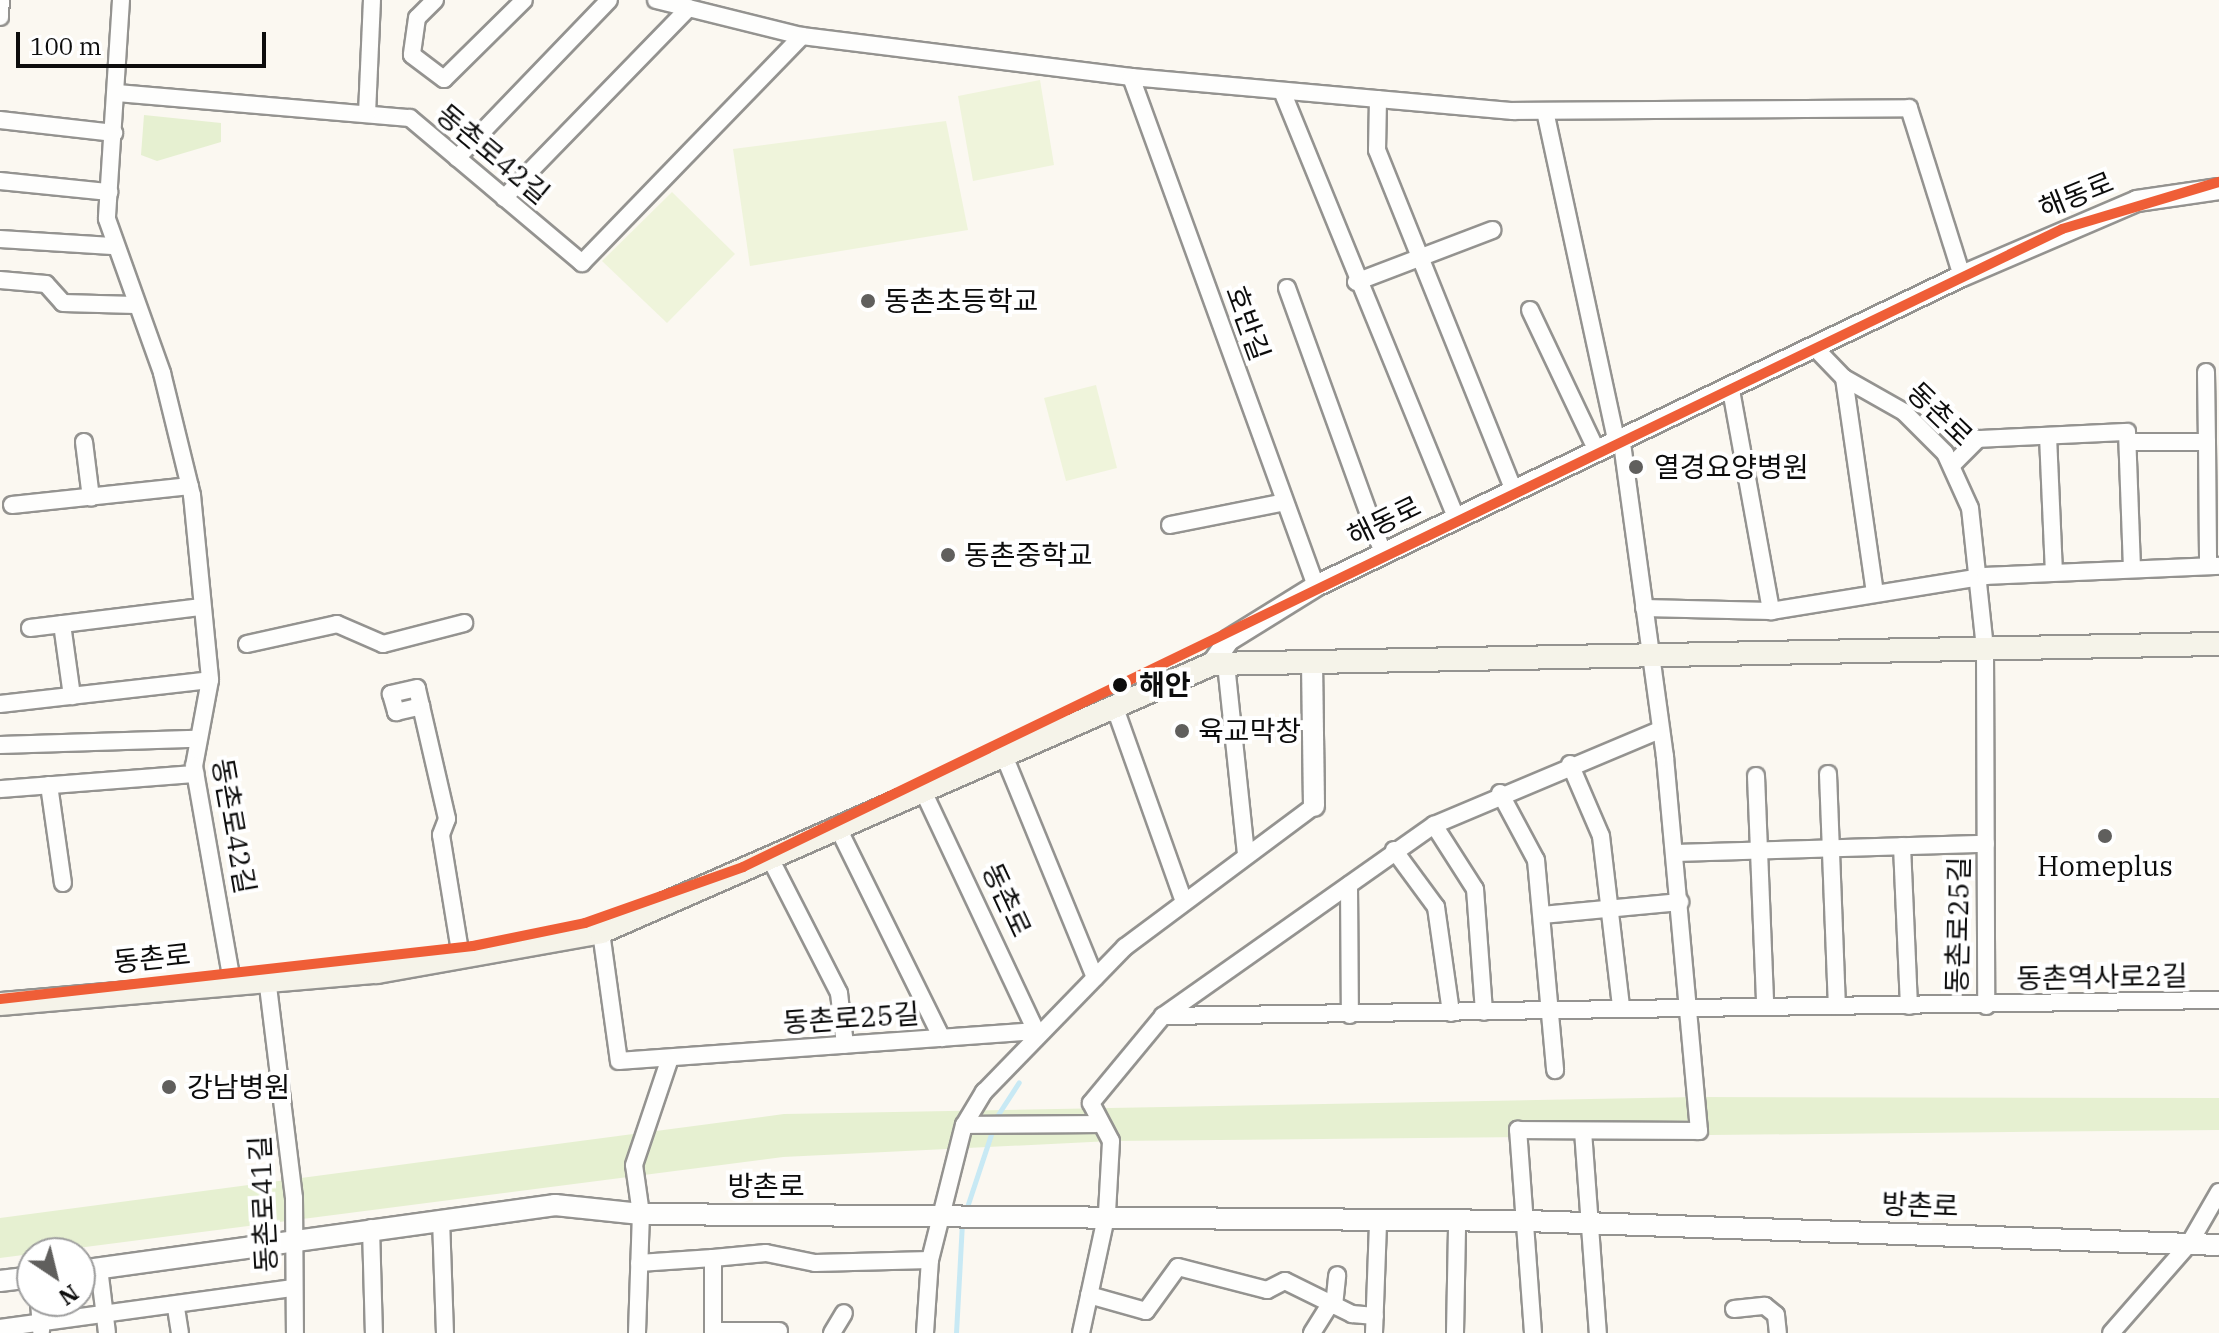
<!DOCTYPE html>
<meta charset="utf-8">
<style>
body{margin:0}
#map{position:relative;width:2219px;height:1333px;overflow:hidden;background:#fbf8f1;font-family:"IBM Plex Serif","Noto Sans KR",serif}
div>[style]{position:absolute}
.green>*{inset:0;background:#e6f0d1}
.pitch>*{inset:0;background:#eff4db}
.stream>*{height:5px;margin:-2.5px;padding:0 2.5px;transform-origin:2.5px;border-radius:2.5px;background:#c8e9f4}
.roads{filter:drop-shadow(2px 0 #949390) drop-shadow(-2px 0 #949390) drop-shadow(0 2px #949390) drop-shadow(0 -2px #949390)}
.minor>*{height:16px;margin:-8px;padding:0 8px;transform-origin:8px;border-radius:8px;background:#fefefd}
.tertiary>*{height:20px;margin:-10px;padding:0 10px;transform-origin:10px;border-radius:10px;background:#fefefd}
.secondary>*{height:22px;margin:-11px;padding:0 11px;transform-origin:11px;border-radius:11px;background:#f5f3e9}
.metro-1>*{height:10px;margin:-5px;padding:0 5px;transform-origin:5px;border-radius:5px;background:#ef5e37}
.dots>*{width:22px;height:22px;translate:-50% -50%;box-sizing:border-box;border:4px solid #fff;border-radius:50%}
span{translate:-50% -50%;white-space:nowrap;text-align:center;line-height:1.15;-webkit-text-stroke:8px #fff;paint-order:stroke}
.street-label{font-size:28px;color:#0d0d0d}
.poi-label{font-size:28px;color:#0d0d0d}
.left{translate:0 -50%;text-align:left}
.stop-label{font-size:28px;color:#0d0d0d;font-weight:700}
.north{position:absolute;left:16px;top:1237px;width:80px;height:80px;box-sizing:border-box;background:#fff;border:2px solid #9e9e9e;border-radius:50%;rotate:145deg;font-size:22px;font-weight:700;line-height:32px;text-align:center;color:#0d0d0d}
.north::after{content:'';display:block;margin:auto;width:28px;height:36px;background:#605f5d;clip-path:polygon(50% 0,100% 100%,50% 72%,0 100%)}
.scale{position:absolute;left:16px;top:32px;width:250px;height:36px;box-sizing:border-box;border:4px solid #0d0d0d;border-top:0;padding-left:10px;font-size:24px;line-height:28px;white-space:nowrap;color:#0d0d0d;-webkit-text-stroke:6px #fff;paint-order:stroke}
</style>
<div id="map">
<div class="green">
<div style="clip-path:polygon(144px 115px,221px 123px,221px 142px,157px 161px,141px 155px)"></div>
<div style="clip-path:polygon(1696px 1097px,2219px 1098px,2219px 1130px,1111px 1141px,783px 1157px,0 1258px,0 1218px,784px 1114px)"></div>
</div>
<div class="pitch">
<div style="clip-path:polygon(1040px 80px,1054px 165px,973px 181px,958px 96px)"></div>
<div style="clip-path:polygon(946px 121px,968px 230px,750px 266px,733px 149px)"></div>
<div style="clip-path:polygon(672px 192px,735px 254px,667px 323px,602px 261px)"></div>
<div style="clip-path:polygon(1096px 385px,1117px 468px,1066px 481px,1044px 398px)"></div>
</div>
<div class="stream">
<div style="left:965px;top:1213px;width:102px;rotate:-71.7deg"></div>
<div style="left:997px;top:1116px;width:40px;rotate:-57.1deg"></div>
<div style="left:956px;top:1333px;width:110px;rotate:-86.9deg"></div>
</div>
<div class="roads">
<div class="minor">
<div style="left:121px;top:0;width:219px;rotate:93.7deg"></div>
<div style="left:107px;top:219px;width:164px;rotate:70.3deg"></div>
<div style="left:162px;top:373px;width:126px;rotate:76.2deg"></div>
<div style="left:192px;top:495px;width:186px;rotate:84.4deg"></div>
<div style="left:210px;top:680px;width:87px;rotate:100.5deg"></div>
<div style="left:194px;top:766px;width:218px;rotate:80deg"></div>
<div style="left:435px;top:0;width:25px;rotate:135deg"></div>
<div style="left:417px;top:18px;width:37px;rotate:98deg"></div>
<div style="left:412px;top:55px;width:40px;rotate:37deg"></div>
<div style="left:444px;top:79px;width:112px;rotate:-44.6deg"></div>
<div style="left:656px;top:0;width:150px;rotate:13.9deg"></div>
<div style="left:802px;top:36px;width:332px;rotate:7.1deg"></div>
<div style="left:1131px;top:77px;width:384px;rotate:5.1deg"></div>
<div style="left:1513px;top:111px;width:396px;rotate:-0.4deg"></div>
<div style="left:1909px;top:108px;width:176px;rotate:72.5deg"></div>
<div style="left:0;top:17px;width:17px;rotate:-87deg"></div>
<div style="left:1131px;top:77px;width:542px;rotate:70.03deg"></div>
<div style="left:1282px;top:91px;width:461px;rotate:67.8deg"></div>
<div style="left:117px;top:93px;width:294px;rotate:4.9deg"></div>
<div style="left:410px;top:118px;width:225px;rotate:40.1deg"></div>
<div style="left:582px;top:263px;width:316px;rotate:-45.9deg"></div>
<div style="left:1378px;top:99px;width:51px;rotate:91.1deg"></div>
<div style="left:1377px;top:150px;width:365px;rotate:68.1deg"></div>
<div style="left:1545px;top:111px;width:337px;rotate:77.8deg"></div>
<div style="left:367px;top:114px;width:114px;rotate:-87.5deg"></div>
<div style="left:0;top:120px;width:115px;rotate:6.5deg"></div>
<div style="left:457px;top:158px;width:219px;rotate:-46.1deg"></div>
<div style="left:0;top:181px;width:110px;rotate:5.8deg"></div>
<div style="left:504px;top:198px;width:265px;rotate:-45.8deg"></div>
<div style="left:0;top:239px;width:112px;rotate:3.6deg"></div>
<div style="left:0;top:280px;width:46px;rotate:5deg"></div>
<div style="left:46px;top:284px;width:25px;rotate:48deg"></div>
<div style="left:63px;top:303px;width:72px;rotate:1.6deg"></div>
<div style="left:1356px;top:282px;width:146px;rotate:-20.9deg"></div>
<div style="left:1287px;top:288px;width:282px;rotate:70.1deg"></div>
<div style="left:1530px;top:310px;width:154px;rotate:64.6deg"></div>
<div style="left:1815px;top:348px;width:42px;rotate:46deg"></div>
<div style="left:1844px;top:378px;width:69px;rotate:29.5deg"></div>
<div style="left:1904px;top:412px;width:58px;rotate:45deg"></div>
<div style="left:1945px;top:453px;width:60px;rotate:65.6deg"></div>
<div style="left:1970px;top:508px;width:142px;rotate:83.9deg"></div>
<div style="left:1985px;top:649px;width:357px;rotate:89.8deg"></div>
<div style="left:2206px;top:372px;width:70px;rotate:89.2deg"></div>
<div style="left:1844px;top:378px;width:217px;rotate:81.8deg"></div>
<div style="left:1731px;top:390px;width:225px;rotate:79.7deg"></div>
<div style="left:2048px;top:436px;width:135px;rotate:87.5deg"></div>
<div style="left:84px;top:442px;width:56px;rotate:82.9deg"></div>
<div style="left:2128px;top:442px;width:79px"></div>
<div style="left:2207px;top:442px;width:124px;rotate:89.5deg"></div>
<div style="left:1952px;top:465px;width:37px;rotate:-45deg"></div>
<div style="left:1978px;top:439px;width:149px;rotate:-2.7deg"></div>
<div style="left:2127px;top:432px;width:134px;rotate:87.9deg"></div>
<div style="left:12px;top:505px;width:179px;rotate:-6.1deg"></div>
<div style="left:1170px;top:525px;width:117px;rotate:-11.3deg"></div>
<div style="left:1644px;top:608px;width:127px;rotate:1.4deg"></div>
<div style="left:1771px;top:611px;width:218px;rotate:-9.2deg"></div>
<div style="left:1986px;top:576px;width:233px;rotate:-2.5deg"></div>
<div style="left:62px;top:624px;width:73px;rotate:82.1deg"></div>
<div style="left:30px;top:628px;width:173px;rotate:-7deg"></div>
<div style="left:247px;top:644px;width:92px;rotate:-12.5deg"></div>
<div style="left:337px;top:624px;width:50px;rotate:23.5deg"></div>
<div style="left:383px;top:644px;width:84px;rotate:-14.5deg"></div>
<div style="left:1226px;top:664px;width:191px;rotate:84deg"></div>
<div style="left:0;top:704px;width:211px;rotate:-6.5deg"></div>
<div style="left:421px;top:706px;width:18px;rotate:-103deg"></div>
<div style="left:417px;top:688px;width:27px;rotate:167deg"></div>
<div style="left:391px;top:694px;width:19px;rotate:74deg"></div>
<div style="left:396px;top:712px;width:26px;rotate:-13deg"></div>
<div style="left:421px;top:706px;width:116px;rotate:77deg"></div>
<div style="left:447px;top:819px;width:17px;rotate:111deg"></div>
<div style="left:441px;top:835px;width:124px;rotate:80.7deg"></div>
<div style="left:1115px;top:708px;width:203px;rotate:70.4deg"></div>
<div style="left:0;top:745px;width:196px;rotate:-1.8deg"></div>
<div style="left:1005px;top:758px;width:237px;rotate:67.7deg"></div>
<div style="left:1570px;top:764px;width:78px;rotate:66.7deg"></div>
<div style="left:1601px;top:836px;width:172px;rotate:83.3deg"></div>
<div style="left:1828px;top:774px;width:232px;rotate:87.8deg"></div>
<div style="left:1756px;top:776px;width:229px;rotate:87.7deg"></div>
<div style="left:49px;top:785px;width:99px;rotate:81.9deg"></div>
<div style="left:0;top:789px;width:196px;rotate:-4.4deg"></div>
<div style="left:1500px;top:793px;width:76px;rotate:61.8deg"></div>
<div style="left:1536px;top:860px;width:211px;rotate:84.8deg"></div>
<div style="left:1434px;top:825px;width:76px;rotate:57.4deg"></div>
<div style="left:1475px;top:889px;width:123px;rotate:85.8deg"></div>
<div style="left:840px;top:832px;width:230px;rotate:63.7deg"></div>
<div style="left:1902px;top:846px;width:160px;rotate:87.5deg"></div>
<div style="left:1394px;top:850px;width:71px;rotate:53.6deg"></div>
<div style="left:1436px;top:907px;width:107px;rotate:81.9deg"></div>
<div style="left:1675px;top:853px;width:311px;rotate:-1.7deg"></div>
<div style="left:772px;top:862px;width:147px;rotate:62.9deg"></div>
<div style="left:839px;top:993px;width:52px;rotate:83.4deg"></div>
<div style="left:1349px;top:885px;width:130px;rotate:89.6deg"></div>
<div style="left:1542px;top:915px;width:139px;rotate:-5.4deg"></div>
<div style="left:601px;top:932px;width:130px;rotate:82.1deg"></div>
<div style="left:619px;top:1061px;width:418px;rotate:-4.1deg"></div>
<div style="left:1036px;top:1031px;width:261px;rotate:-115.2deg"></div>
<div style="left:267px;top:978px;width:222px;rotate:83deg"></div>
<div style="left:294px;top:1198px;width:135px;rotate:89.6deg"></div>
<div style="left:1163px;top:1016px;width:1056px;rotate:-0.87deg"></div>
<div style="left:964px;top:1125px;width:132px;rotate:-0.4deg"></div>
<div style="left:1583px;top:1131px;width:203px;rotate:85.8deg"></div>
<div style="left:441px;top:1219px;width:114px;rotate:88deg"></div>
<div style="left:371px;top:1228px;width:105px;rotate:88.4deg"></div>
<div style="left:713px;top:1258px;width:53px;rotate:-5.4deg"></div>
<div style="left:766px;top:1253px;width:50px;rotate:11.5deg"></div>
<div style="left:815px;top:1263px;width:115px;rotate:-1.5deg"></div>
<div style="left:639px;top:1263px;width:74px;rotate:-3.9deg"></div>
<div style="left:713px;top:1258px;width:75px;rotate:90deg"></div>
<div style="left:99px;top:1268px;width:65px;rotate:83deg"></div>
<div style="left:1089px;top:1295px;width:59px;rotate:15.7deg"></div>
<div style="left:1146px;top:1311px;width:54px;rotate:-54deg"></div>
<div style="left:1178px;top:1267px;width:92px;rotate:14.5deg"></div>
<div style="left:1267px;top:1290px;width:20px;rotate:-27deg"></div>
<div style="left:1285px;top:1281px;width:75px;rotate:26.2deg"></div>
<div style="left:1352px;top:1314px;width:23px;rotate:5deg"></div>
<div style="left:39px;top:1301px;width:30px;rotate:86deg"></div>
<div style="left:1334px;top:1306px;width:31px;rotate:-84deg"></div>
<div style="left:176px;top:1308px;width:25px;rotate:81deg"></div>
<div style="left:1734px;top:1309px;width:31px;rotate:-6deg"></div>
<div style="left:1765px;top:1306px;width:14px;rotate:39deg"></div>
<div style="left:1776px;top:1315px;width:18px;rotate:84deg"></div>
<div style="left:0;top:1328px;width:296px;rotate:-7.8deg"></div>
<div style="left:713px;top:1331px;width:66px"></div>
<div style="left:637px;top:1333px;width:119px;rotate:-88.1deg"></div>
<div style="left:641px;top:1214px;width:49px;rotate:-98.1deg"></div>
<div style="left:634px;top:1165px;width:113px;rotate:-71.4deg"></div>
<div style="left:832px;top:1333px;width:23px;rotate:-59deg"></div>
<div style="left:925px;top:1333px;width:73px;rotate:-86.1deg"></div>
<div style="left:930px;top:1260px;width:139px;rotate:-75.9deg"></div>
<div style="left:964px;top:1125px;width:39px;rotate:-59deg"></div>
<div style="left:984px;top:1092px;width:202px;rotate:-45.8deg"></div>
<div style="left:1125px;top:947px;width:236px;rotate:-36.7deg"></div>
<div style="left:1081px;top:1333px;width:123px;rotate:-77.8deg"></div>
<div style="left:1107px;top:1213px;width:72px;rotate:-86.8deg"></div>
<div style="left:1111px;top:1141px;width:43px;rotate:-117.8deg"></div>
<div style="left:1091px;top:1103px;width:113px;rotate:-50.4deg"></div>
<div style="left:1163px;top:1016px;width:332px;rotate:-35.2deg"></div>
<div style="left:1434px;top:825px;width:243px;rotate:-22.8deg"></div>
<div style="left:1312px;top:1333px;width:34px;rotate:-58deg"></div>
<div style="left:1374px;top:1333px;width:111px;rotate:-87.9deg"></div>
<div style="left:1455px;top:1333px;width:108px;rotate:-88.9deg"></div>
<div style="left:1533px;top:1333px;width:204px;rotate:-94.2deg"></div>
<div style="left:1518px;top:1130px;width:181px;rotate:0.3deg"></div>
<div style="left:1699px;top:1131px;width:376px;rotate:-95.2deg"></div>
<div style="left:1665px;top:757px;width:323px;rotate:-97.8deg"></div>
<div style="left:2111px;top:1333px;width:118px;rotate:-48.8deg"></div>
<div style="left:2189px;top:1244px;width:60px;rotate:-60deg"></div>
</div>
<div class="tertiary">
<div style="left:1312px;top:662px;width:144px;rotate:89.2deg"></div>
<div style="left:1212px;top:664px;width:29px;rotate:-55deg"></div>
<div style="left:1229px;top:640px;width:102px;rotate:-31.8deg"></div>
<div style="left:1316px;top:586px;width:717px;rotate:-25.64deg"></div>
<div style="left:1962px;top:276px;width:190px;rotate:-23.2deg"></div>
<div style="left:2137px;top:201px;width:83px;rotate:-8.3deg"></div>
<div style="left:80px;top:1271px;width:480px;rotate:-7.9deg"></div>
<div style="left:555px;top:1205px;width:86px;rotate:6deg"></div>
<div style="left:641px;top:1214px;width:885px;rotate:0.45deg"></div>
<div style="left:1526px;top:1221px;width:693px;rotate:1.98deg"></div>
<div style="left:0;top:1281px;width:32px;rotate:-7deg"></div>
</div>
<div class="secondary">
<div style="left:0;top:1004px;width:378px;rotate:-4.9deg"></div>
<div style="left:377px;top:972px;width:228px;rotate:-10.1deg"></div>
<div style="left:601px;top:932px;width:667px;rotate:-23.68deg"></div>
<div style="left:1212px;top:664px;width:1007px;rotate:-1.14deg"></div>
</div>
</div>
<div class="metro-1">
<div style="left:0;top:999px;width:476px;rotate:-6.4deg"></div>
<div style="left:473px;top:946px;width:114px;rotate:-11.6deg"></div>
<div style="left:585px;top:923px;width:168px;rotate:-19.5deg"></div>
<div style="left:743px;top:867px;width:1465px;rotate:-25.81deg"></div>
<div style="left:2062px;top:229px;width:164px;rotate:-16.7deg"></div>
</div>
<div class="dots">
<div style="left:868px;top:301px;background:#605f5d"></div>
<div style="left:1636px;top:467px;background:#605f5d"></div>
<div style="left:948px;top:555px;background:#605f5d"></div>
<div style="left:1120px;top:685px;background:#0d0d0d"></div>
<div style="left:1182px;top:731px;background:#605f5d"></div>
<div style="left:2105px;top:836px;background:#605f5d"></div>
<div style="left:169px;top:1087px;background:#605f5d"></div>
</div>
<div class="street-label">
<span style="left:493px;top:154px;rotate:40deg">동촌로42길</span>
<span style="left:2076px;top:195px;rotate:-22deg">해동로</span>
<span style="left:1248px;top:323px;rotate:70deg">호반길</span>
<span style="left:1940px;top:414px;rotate:44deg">동촌로</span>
<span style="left:1384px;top:521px;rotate:-26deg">해동로</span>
<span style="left:234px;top:826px;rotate:80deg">동촌로42길</span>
<span style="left:1007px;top:900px;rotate:65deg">동촌로</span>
<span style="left:1958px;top:925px;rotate:-89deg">동촌로25길</span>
<span style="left:152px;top:958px;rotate:-6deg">동촌로</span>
<span style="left:2102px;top:977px;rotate:-1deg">동촌역사로2길</span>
<span style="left:851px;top:1018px;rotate:-4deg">동촌로25길</span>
<span style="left:766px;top:1186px">방촌로</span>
<span style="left:263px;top:1204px;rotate:-93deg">동촌로41길</span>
<span style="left:1920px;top:1205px;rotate:2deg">방촌로</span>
</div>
<div class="poi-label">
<span class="left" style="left:884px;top:301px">동촌초등학교</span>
<span class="left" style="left:1654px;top:467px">열경요양병원</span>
<span class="left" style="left:964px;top:555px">동촌중학교</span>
<span class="left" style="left:1198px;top:731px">육교막창</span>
<span style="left:2105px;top:866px">Homeplus</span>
<span class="left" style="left:187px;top:1087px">강남병원</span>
</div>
<div class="stop-label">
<span class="left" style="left:1139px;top:685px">해안</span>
</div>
<div class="north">N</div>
<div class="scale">100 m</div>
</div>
